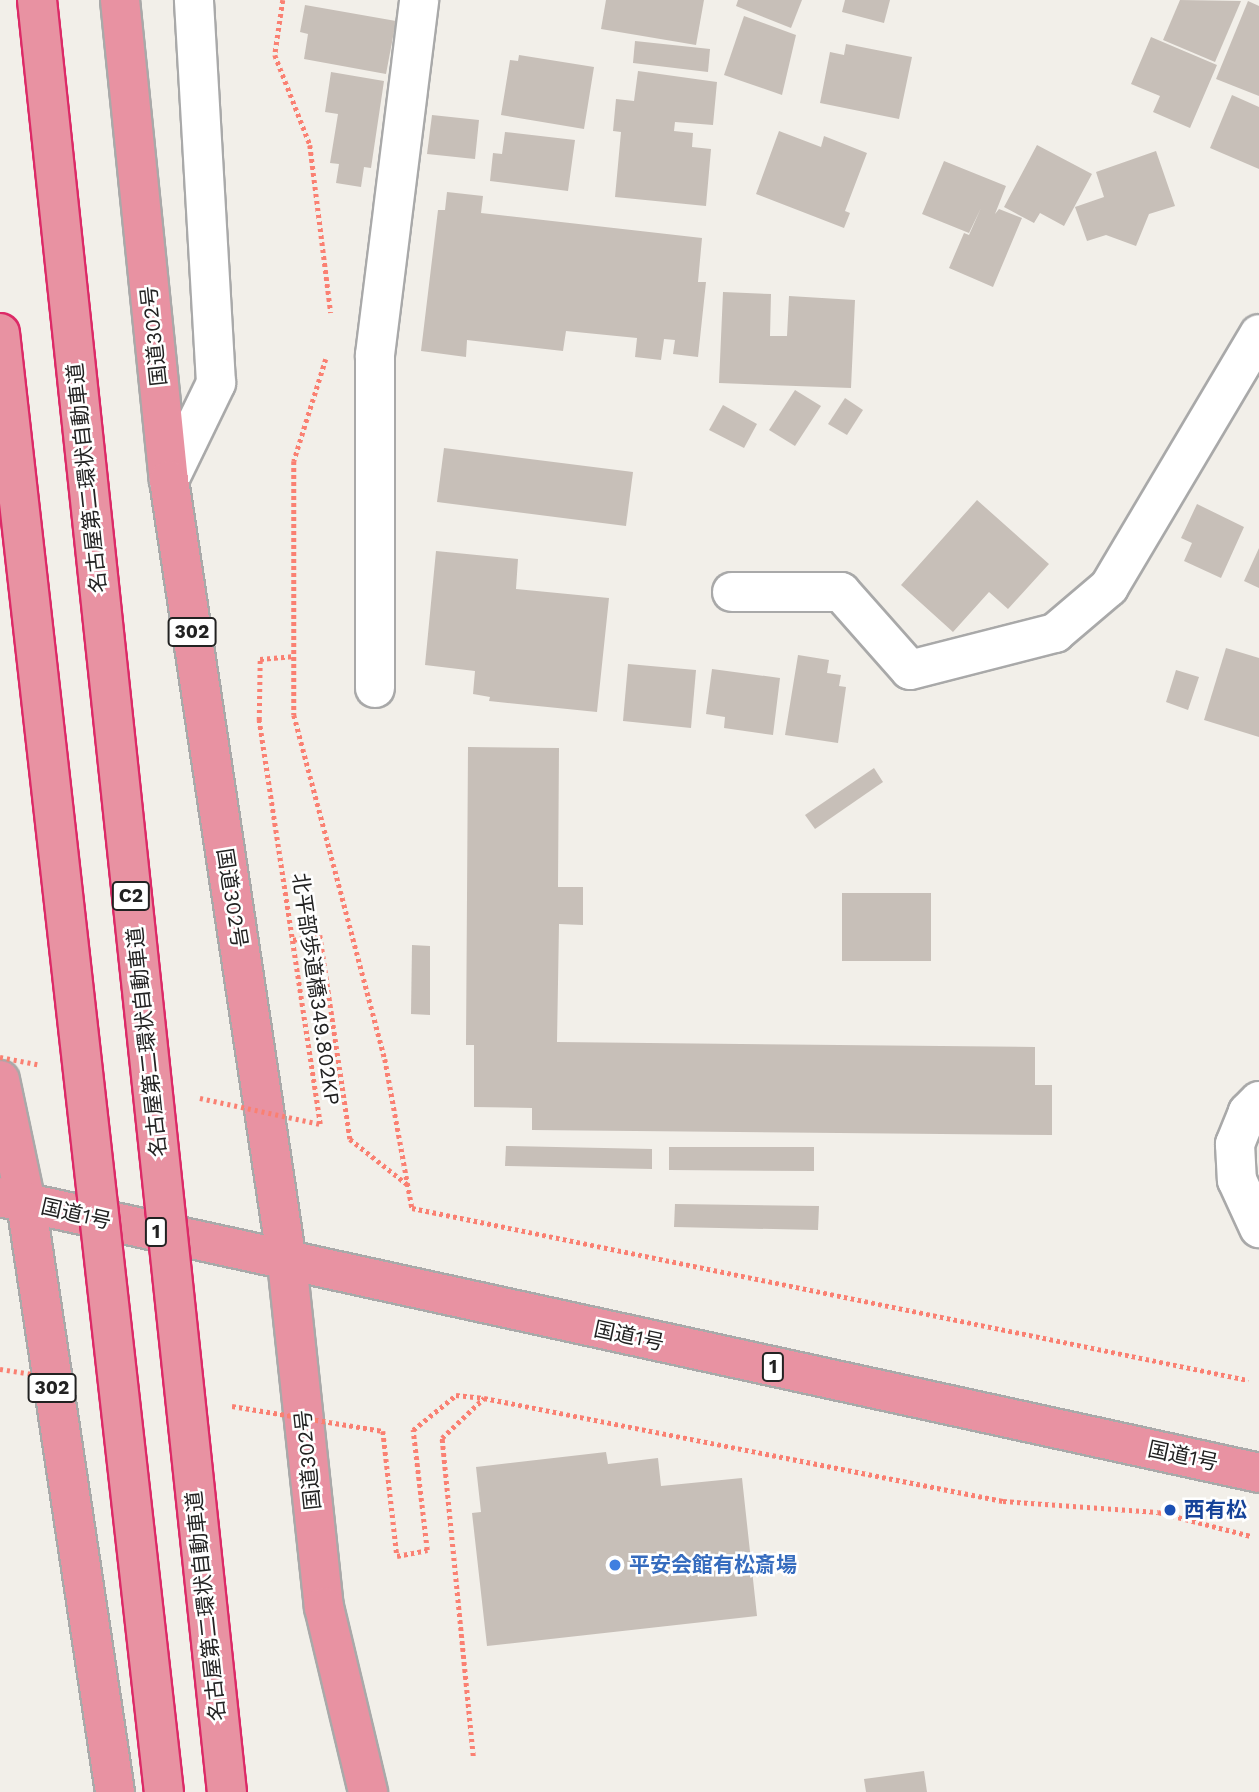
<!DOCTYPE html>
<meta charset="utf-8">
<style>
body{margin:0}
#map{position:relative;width:1259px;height:1792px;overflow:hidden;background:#f2efe9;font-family:"Work Sans","Noto Sans JP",sans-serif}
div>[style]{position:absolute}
.building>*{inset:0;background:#c7bfb8}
.path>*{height:4.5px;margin-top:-2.25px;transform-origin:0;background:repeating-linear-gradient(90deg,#fa8072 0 3.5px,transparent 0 7px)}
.roads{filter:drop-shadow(2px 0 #a9a9a9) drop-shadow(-2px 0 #a9a9a9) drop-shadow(0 2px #a9a9a9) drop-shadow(0 -2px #a9a9a9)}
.minor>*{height:38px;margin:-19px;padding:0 19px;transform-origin:19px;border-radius:19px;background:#fff}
.highway>*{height:38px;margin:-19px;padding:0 19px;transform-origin:19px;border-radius:19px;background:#e892a2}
.path-bridge>*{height:4.5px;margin-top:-2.25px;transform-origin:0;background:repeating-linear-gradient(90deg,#fa8072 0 3.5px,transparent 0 7px)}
.bridges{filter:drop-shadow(2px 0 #dc2a67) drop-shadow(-2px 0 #dc2a67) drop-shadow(0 2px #dc2a67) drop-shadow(0 -2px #dc2a67)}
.highway-bridge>*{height:38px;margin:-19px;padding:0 19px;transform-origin:19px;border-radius:19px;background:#e892a2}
.dots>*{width:19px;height:19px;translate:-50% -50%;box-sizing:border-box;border:4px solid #fff;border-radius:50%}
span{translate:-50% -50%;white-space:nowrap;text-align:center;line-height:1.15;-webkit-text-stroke:5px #fff;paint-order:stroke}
.shield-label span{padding:2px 5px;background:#fff;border:2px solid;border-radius:5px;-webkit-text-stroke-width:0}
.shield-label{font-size:19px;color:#222;font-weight:700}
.street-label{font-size:21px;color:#222}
.transit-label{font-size:21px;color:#164399;font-weight:700}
.left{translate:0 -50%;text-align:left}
.shop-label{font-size:21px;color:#366cbe;font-weight:700}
</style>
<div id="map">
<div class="building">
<div style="clip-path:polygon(606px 0,704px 0,696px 45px,601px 29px)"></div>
<div style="clip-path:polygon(738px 0,802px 0,791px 28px,736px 6px)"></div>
<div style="clip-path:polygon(845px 0,890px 0,884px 23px,842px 12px)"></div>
<div style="clip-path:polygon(1180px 0,1241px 1px,1215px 62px,1163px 40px)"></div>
<div style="clip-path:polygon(1248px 1px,1259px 6px,1259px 96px,1216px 79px)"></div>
<div style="clip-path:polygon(305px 5px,396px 21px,386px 74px,304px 59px,308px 34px,300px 32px)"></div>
<div style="clip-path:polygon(744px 16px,796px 35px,782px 95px,724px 75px)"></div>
<div style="clip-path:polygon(1151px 37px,1217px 65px,1190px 128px,1153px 112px,1160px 96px,1131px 84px)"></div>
<div style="clip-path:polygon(635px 41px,710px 49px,708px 72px,633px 63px)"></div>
<div style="clip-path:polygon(846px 44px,912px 57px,899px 119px,820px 103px,830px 52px,844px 55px)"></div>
<div style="clip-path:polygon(519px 55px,594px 67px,584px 129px,501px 115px,510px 60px,518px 61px)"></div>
<div style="clip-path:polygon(638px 71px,717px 82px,713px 125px,675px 122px,674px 131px,693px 133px,692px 147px,711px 149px,706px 206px,615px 197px,621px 132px,613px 131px,616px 99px,634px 101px)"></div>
<div style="clip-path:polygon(331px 72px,384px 81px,371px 168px,364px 167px,361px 187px,336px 183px,339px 164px,330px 163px,338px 114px,325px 112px)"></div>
<div style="clip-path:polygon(1232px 95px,1259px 107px,1259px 169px,1210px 148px)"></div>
<div style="clip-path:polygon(432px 115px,479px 120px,475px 159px,427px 154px)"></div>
<div style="clip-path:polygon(779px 131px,821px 147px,824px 136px,867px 153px,845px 211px,850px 213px,844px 228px,756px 194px)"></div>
<div style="clip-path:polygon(505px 132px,575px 140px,568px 191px,490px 181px,493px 153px,502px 154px)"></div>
<div style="clip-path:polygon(1037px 145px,1092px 174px,1064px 226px,1040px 213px,1034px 223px,1004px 207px)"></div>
<div style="clip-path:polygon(1156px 151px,1175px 206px,1149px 214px,1136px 246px,1106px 235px,1087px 241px,1075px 207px,1104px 197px,1096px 172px)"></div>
<div style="clip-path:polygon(944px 161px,1006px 186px,995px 214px,999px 209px,1022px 218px,993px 287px,949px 268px,964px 233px,969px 235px,981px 208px,969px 233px,922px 214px)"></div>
<div style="clip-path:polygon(447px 192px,483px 196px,481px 213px,702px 238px,698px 282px,706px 282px,698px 357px,673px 354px,675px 340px,664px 339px,661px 360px,635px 357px,637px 338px,566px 331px,563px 351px,467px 340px,466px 357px,421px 351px,438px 210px,445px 210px)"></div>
<div style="clip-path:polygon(723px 292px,771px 294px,770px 336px,787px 336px,789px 296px,855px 300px,851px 388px,719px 383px)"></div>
<div style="clip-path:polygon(795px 390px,821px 406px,795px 446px,769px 430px)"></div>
<div style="clip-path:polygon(845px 398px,863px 410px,847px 435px,828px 424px)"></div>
<div style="clip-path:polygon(723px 405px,757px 424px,744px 448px,709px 430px)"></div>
<div style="clip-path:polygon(444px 448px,633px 472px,626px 526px,437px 502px)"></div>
<div style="clip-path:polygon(977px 500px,1049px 564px,1008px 609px,989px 592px,953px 632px,901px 585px)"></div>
<div style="clip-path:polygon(1197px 504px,1244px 527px,1221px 578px,1184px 561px,1192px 543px,1181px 538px)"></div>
<div style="clip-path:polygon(1259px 548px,1259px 588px,1244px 581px)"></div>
<div style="clip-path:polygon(436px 551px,518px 559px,516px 589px,609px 598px,597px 712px,489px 701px,490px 697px,473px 694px,475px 671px,425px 665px)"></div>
<div style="clip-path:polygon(1226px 648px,1259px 658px,1259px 737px,1204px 720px)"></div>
<div style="clip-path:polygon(798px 655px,829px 660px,827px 673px,841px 675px,839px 686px,846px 687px,838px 743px,785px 735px)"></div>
<div style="clip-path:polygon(628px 664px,696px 670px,691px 728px,623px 721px)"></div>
<div style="clip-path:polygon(712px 669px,780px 678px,773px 735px,724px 728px,725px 717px,706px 714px)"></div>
<div style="clip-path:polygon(1176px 670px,1199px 677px,1188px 710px,1166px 702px)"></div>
<div style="clip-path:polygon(468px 747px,559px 748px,558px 887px,583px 887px,583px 925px,559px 924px,557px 1042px,1035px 1047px,1035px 1085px,1052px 1085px,1052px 1135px,532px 1130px,532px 1108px,474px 1107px,474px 1045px,466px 1045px)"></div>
<div style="clip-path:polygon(874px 768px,883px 782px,815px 829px,805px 815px)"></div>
<div style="clip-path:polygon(842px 893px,931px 893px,931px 961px,842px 961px)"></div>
<div style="clip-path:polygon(412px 945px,430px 946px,430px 1015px,411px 1014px)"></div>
<div style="clip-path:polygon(506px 1146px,652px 1149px,652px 1169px,505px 1166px)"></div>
<div style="clip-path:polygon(669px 1147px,814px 1147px,814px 1171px,669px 1170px)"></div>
<div style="clip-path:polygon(675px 1204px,819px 1206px,818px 1230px,674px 1227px)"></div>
<div style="clip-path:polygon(606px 1452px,608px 1464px,658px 1458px,661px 1486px,742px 1478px,757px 1616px,487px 1646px,472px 1513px,481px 1512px,476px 1467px)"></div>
<div style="clip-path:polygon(924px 1771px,927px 1792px,866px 1792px,864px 1779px)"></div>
</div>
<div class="path">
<div style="left:283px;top:0;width:56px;rotate:98.3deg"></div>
<div style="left:275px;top:55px;width:97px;rotate:68.7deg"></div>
<div style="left:310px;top:145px;width:169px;rotate:82.9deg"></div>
<div style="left:326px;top:359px;width:107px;rotate:107.4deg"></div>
<div style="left:294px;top:461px;width:254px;rotate:90deg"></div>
<div style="left:294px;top:715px;width:356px;rotate:75.2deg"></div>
<div style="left:385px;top:1059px;width:151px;rotate:79.7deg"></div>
<div style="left:412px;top:1208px;width:854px;rotate:11.63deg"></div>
<div style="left:260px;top:659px;width:35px;rotate:-5deg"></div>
<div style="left:293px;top:940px;width:27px;rotate:-10deg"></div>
<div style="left:320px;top:935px;width:206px;rotate:81.6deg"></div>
<div style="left:350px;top:1139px;width:74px;rotate:38.4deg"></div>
<div style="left:383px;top:1431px;width:126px;rotate:83.6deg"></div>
<div style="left:397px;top:1556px;width:31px;rotate:-11deg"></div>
<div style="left:427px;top:1550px;width:121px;rotate:-96.7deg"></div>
<div style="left:413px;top:1430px;width:55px;rotate:-39.1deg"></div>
<div style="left:456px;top:1395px;width:28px;rotate:6deg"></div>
<div style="left:473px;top:1756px;width:320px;rotate:-95.6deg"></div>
<div style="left:442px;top:1438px;width:58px;rotate:-43.6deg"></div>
<div style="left:484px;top:1398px;width:529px;rotate:11.22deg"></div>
<div style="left:1003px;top:1501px;width:155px;rotate:4.1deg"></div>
<div style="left:1158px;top:1512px;width:96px;rotate:14.5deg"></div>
</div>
<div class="roads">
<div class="minor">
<div style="left:169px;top:480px;width:108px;rotate:-64.1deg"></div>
<div style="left:216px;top:383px;width:384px;rotate:-93.3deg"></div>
<div style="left:732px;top:592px;width:109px"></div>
<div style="left:841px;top:592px;width:104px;rotate:48.5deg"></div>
<div style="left:910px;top:670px;width:150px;rotate:-14.3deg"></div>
<div style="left:1055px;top:633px;width:71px;rotate:-40.4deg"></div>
<div style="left:1109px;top:587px;width:294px;rotate:-59.3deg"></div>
<div style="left:375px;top:688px;width:333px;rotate:-90deg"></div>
<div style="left:375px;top:355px;width:358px;rotate:-82.9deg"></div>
<div style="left:1259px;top:1101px;width:16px;rotate:135deg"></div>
<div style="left:1248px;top:1112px;width:35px;rotate:112deg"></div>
<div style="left:1235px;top:1144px;width:36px;rotate:87deg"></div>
<div style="left:1237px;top:1180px;width:53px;rotate:65.4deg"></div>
</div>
<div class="highway">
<div style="left:120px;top:0;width:482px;rotate:84.2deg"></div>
<div style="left:169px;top:480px;width:791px;rotate:81.42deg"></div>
<div style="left:287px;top:1262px;width:347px;rotate:83.9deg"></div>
<div style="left:324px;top:1607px;width:190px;rotate:76.6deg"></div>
<div style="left:0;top:1080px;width:126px;rotate:78.1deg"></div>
<div style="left:26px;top:1203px;width:596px;rotate:81.41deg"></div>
<div style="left:0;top:1197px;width:1289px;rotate:12.36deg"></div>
</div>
</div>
<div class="path-bridge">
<div style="left:0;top:1057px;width:38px;rotate:11deg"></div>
<div style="left:200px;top:1098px;width:123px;rotate:12.2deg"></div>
<div style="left:320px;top:1124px;width:409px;rotate:-98.6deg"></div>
<div style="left:259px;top:720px;width:61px;rotate:-89.1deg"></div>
<div style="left:0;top:1369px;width:72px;rotate:8.8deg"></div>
<div style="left:232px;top:1406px;width:153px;rotate:9.4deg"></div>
</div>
<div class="bridges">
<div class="highway-bridge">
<div style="left:37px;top:0;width:1802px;rotate:83.95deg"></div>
<div style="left:0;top:333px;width:1468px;rotate:83.59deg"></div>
</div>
</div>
<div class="dots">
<div style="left:1170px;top:1510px;background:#1a4fb4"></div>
<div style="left:615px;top:1565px;background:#3f7fe0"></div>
</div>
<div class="shield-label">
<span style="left:192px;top:632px">302</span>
<span style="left:131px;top:896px">C2</span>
<span style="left:156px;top:1232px">1</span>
<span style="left:773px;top:1367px">1</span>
<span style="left:52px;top:1388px">302</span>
</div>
<div class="street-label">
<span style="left:154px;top:336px;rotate:-96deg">国道302号</span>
<span style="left:87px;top:478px;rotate:-96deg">名古屋第二環状自動車道</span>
<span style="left:232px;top:898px;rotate:81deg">国道302号</span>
<span style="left:316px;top:989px;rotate:82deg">北平部歩道橋349.802KP</span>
<span style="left:147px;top:1042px;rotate:-96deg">名古屋第二環状自動車道</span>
<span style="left:76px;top:1214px;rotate:13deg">国道1号</span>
<span style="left:629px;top:1336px;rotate:12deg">国道1号</span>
<span style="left:1183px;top:1456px;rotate:12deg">国道1号</span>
<span style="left:308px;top:1460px;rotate:-96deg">国道302号</span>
<span style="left:206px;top:1606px;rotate:-96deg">名古屋第二環状自動車道</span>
</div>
<div class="transit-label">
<span class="left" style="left:1184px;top:1510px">西有松</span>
</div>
<div class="shop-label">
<span class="left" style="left:629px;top:1565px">平安会館有松斎場</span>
</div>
</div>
